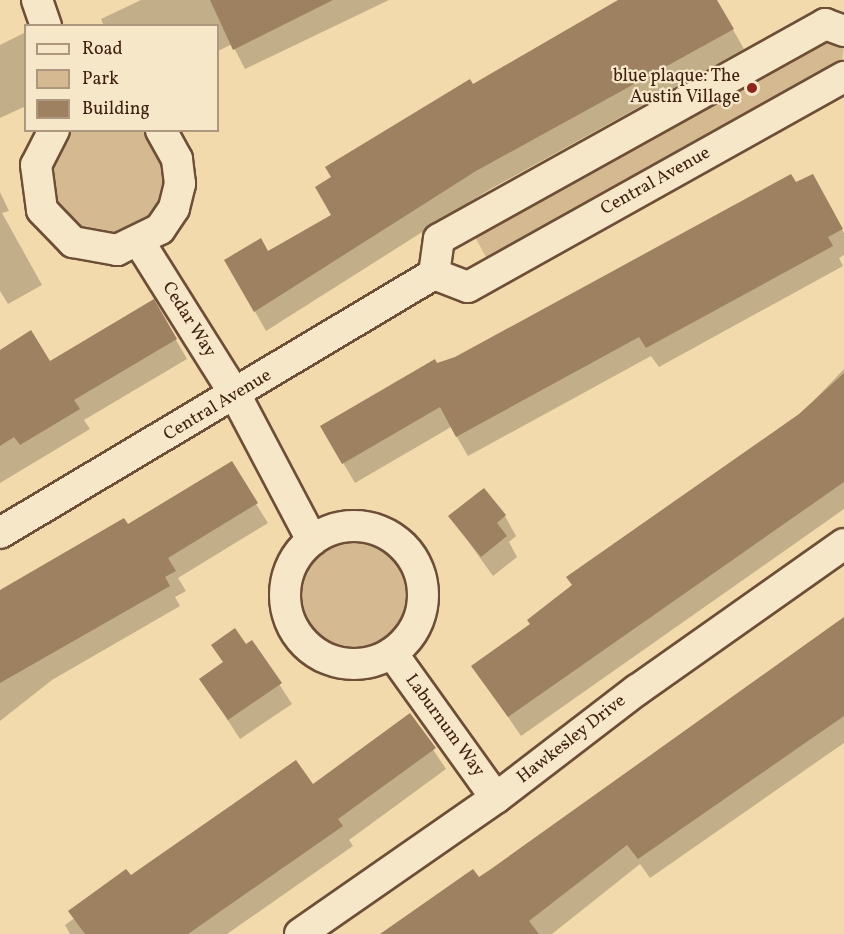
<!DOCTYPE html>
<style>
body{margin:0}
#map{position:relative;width:844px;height:934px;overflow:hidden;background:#f3daac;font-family:Vollkorn,serif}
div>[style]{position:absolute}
.green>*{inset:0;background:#d5ba91}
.round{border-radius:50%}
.shadow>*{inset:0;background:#0003}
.building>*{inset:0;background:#9d8161}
.roads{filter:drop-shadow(2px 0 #6d4e37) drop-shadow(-2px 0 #6d4e37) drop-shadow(0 2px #6d4e37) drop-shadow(0 -2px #6d4e37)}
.minor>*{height:30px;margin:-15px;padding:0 15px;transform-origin:15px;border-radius:15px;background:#f7e7c9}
.minor>.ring{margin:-15px;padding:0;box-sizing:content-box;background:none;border:30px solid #f7e7c9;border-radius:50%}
.dots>*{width:16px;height:16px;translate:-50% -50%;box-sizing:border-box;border:3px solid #f7e7c9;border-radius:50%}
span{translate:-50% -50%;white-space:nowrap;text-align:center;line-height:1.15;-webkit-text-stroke:4.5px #f7e7c9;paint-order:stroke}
.poi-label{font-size:18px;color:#402010}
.right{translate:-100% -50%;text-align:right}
.street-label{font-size:18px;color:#402010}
.legend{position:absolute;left:24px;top:24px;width:195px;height:108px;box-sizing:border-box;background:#f7e7c9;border:2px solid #ae977f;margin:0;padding:8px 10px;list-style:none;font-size:18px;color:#402010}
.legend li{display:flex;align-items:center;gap:12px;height:30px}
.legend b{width:30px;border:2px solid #ae977f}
</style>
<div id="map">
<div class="green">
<div style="clip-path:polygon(829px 40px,844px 45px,842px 62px,491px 266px,470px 228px)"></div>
<div style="clip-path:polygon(151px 130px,173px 175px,147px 230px,86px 238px,53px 212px,50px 150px,65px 131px)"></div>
<div class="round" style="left:294px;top:535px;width:118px;height:118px"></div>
</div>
<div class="shadow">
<div style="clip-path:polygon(141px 0,389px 0,245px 69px,232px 44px,218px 51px,218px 26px,104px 26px,101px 19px)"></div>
<div style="clip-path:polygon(628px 0,716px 0,744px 49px,487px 191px,266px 331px,226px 260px,268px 253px,333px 216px,472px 86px)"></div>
<div style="clip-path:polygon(26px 32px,26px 106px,0 118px,0 45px)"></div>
<div style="clip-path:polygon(796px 184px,823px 195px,844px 233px,844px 255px,839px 258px,843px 266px,659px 367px,651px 356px,468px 456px,451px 427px,355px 483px,322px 427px)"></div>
<div style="clip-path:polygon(0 192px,9px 211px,2px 213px,42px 285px,8px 304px,0 291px)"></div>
<div style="clip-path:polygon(154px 302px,187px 359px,84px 420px,90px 429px,0 483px,0 362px,50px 363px)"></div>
<div style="clip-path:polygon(844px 369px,844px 509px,521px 736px,473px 666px,532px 625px,573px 586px,568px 577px,800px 415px)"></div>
<div style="clip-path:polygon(256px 504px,268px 523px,178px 578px,186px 591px,175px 597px,180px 606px,52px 680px,0 721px,0 596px,127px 527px)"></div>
<div style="clip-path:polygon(450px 516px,505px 516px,516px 536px,509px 542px,517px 557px,493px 576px)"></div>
<div style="clip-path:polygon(844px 618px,844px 743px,650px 878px,640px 864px,552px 934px,382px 934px,478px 879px)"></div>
<div style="clip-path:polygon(252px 642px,292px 704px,240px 739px,201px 679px)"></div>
<div style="clip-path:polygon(410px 715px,446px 769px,349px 840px,353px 846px,227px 934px,70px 934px,65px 925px,131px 877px,313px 786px)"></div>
</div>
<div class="building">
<div style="clip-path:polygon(210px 0,333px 0,233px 50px)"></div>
<div style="clip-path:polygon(618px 0,717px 0,734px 29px,476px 171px,254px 312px,224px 260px,261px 238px,268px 251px,331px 215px,315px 187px,331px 177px,325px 167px,470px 79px,473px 84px)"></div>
<div style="clip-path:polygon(791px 174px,796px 182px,813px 174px,843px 229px,828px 237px,833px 246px,646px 348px,639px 337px,456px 437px,440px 407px,342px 464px,320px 426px,435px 359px,437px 363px,455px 357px)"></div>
<div style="clip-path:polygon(154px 299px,177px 339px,74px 400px,80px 409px,20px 445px,14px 437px,0 446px,0 350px,31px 330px,50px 361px)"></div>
<div style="clip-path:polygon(844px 373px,844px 482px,508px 717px,471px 666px,530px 624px,527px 620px,572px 585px,566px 577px,799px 414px)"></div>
<div style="clip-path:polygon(232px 461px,258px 503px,168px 558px,176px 571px,165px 577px,170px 586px,0 683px,0 590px,124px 518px,128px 524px)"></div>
<div style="clip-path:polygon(484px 488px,506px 515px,497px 523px,507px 536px,481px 557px,448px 516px)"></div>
<div style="clip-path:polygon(844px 617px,844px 716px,638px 859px,627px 845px,529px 921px,539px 934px,380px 934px,473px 869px,479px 877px,491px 869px)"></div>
<div style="clip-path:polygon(235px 628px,246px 644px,252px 640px,282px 683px,228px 720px,199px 679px,223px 662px,211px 645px)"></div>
<div style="clip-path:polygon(410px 713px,436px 748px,338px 819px,343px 826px,188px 934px,85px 934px,68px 911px,126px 869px,131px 875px,296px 760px,313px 784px)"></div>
</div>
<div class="roads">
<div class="minor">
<div style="left:37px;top:0;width:28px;rotate:71deg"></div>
<div style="left:54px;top:130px;width:39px;rotate:117deg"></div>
<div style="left:36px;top:165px;width:45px;rotate:82.4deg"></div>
<div style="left:42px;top:210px;width:45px;rotate:45.9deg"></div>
<div style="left:73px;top:242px;width:45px;rotate:10.3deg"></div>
<div style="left:117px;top:250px;width:48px;rotate:-26deg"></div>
<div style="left:160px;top:229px;width:25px;rotate:-56deg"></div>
<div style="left:174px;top:208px;width:25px;rotate:-76deg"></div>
<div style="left:180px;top:184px;width:25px;rotate:-97deg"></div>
<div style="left:177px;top:159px;width:33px;rotate:-119deg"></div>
<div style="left:140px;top:243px;width:181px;rotate:57.9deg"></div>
<div style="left:236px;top:396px;width:163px;rotate:62.2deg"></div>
<div style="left:434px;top:274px;width:36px;rotate:21deg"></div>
<div style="left:468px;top:287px;width:431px;rotate:-29.2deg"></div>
<div class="ring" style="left:285px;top:526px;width:108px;height:108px"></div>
<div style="left:0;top:533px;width:505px;rotate:-30.83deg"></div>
<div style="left:434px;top:274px;width:35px;rotate:-82deg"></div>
<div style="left:439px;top:239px;width:442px;rotate:-29.1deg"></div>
<div style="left:825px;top:24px;width:20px;rotate:20deg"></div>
<div style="left:392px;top:653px;width:178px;rotate:54.4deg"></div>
<div style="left:300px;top:934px;width:239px;rotate:-34.8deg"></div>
<div style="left:496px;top:798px;width:178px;rotate:-37.5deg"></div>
<div style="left:637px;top:690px;width:253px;rotate:-35.2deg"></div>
</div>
</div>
<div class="dots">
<div style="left:752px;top:88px;background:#8f2418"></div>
</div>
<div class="poi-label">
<span class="right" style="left:740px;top:88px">blue plaque: The<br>Austin Village</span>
</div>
<div class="street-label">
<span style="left:656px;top:182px;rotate:-29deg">Central Avenue</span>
<span style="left:188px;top:320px;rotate:58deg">Cedar Way</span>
<span style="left:218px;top:406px;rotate:-31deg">Central Avenue</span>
<span style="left:444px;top:726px;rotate:54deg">Laburnum Way</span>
<span style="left:572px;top:740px;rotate:-38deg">Hawkesley Drive</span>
</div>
<ul class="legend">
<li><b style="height:8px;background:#f7e7c9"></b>Road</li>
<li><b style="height:16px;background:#d5ba91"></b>Park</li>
<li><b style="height:16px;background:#9d8161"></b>Building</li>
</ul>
</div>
